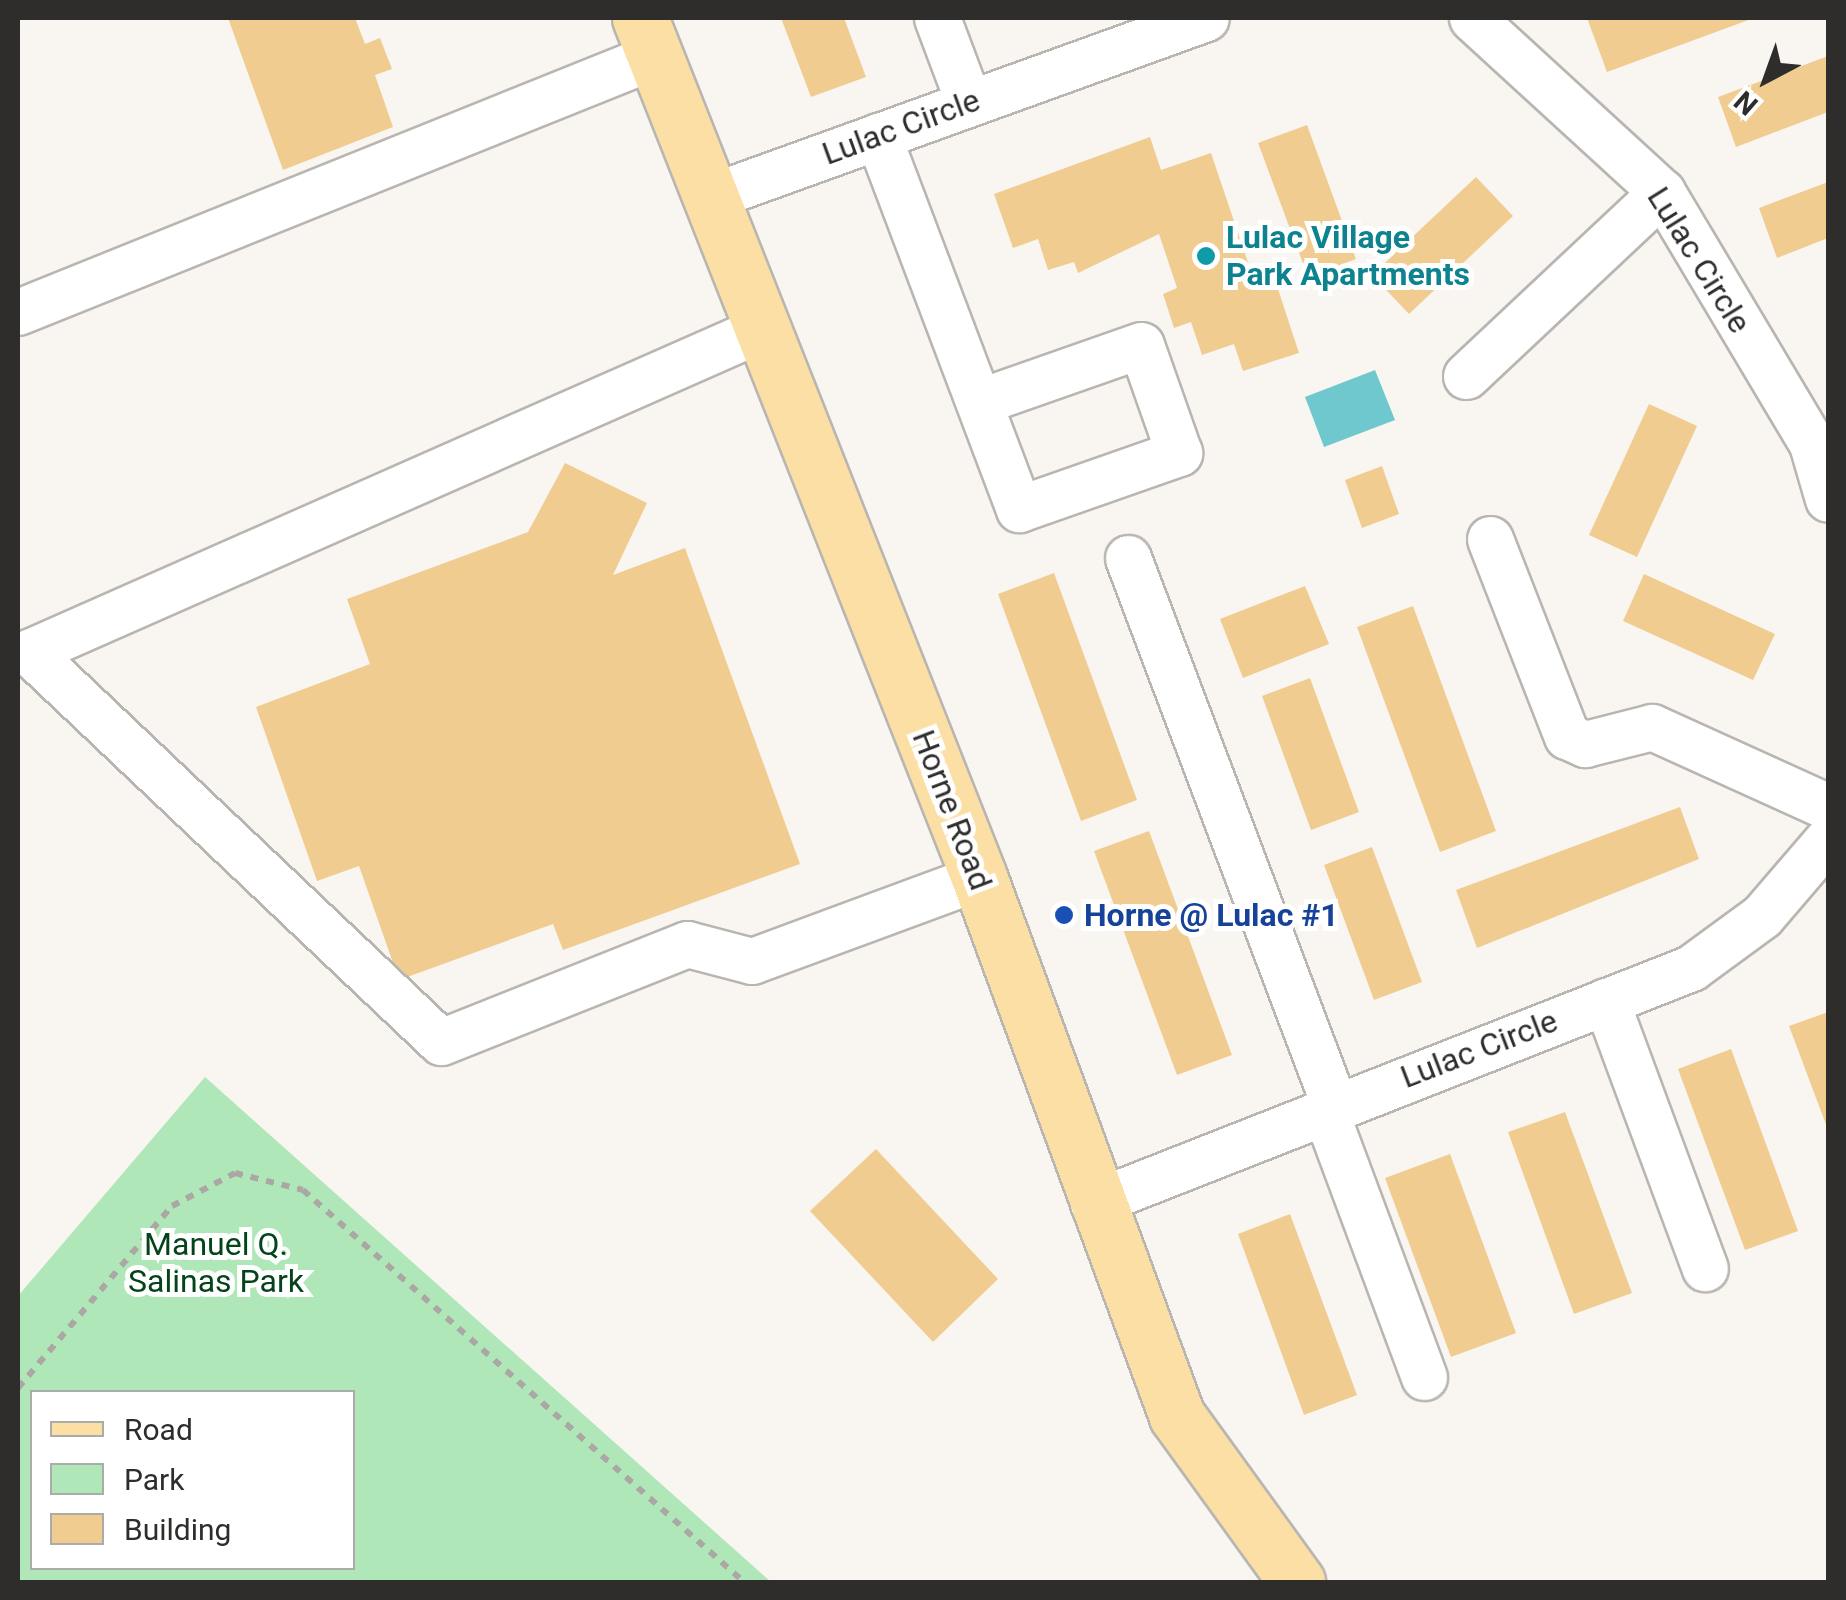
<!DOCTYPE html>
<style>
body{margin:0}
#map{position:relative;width:1846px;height:1600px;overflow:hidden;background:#f9f6f2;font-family:Roboto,sans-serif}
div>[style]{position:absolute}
.green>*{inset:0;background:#b0e7b8}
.water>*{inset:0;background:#6fc8ce}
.building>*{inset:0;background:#f0cc91}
.path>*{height:6px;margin-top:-3px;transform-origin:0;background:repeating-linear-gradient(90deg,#aaa7a4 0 8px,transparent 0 16px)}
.roads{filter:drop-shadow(2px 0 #b9b6b2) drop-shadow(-2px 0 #b9b6b2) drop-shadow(0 2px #b9b6b2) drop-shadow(0 -2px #b9b6b2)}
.minor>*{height:45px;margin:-22.5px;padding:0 22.5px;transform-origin:22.5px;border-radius:22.5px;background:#fff}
.major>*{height:55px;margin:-27.5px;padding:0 27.5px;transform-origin:27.5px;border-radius:27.5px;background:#fcdfa4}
.dots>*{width:28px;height:28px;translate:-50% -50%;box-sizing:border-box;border:5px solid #fff;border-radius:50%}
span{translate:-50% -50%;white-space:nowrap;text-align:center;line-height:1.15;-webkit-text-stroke:10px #fff;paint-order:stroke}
.street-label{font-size:32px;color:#2e2d2b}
.culture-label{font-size:32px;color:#0d838f;font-weight:700}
.left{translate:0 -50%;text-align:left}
.transit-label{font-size:32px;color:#164399;font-weight:700}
.park-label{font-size:32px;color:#03441a}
.frame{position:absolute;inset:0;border:20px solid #2e2d2b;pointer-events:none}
.legend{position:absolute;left:30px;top:1390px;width:325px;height:180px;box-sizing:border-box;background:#fff;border:2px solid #ababaa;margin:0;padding:12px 18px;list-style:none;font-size:30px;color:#2e2d2b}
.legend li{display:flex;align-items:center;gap:20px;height:50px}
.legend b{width:50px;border:2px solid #ababaa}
.north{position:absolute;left:1716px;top:30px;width:100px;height:100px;-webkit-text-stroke:8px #fff;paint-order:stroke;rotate:221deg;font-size:28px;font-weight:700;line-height:40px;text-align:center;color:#2e2d2b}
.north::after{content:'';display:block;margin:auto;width:35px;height:45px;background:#2e2d2b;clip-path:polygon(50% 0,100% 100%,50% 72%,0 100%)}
</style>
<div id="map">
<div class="green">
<div style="clip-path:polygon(evenodd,205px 1077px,771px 1582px,18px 1582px,18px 1296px,205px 1077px,32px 1392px,352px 1392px,352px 1568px,32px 1568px,32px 1392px)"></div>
</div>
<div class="water">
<div style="clip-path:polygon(1375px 370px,1395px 420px,1324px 447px,1305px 397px)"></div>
</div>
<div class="building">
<div style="clip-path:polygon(228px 18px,355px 18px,365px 44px,380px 38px,392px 69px,375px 75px,393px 127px,283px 170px)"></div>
<div style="clip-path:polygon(781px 18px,844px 18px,866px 77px,811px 97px)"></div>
<div style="clip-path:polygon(1587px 18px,1754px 18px,1607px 72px)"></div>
<div style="clip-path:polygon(1828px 56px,1828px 112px,1736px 147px,1718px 97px)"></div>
<div style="clip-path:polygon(1307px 125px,1356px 259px,1308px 277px,1258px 143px)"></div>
<div style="clip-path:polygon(1150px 137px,1161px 170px,1211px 153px,1257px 289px,1276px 283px,1299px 353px,1243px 371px,1234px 344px,1202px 355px,1191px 322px,1174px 328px,1163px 294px,1177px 288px,1159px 234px,1078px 273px,1074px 262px,1048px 270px,1038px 239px,1013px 248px,994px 194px)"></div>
<div style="clip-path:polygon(1476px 177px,1513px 216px,1409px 314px,1372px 275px)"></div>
<div style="clip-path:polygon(1828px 182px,1828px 238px,1777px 258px,1759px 208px)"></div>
<div style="clip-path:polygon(1649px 404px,1697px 426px,1637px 557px,1589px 535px)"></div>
<div style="clip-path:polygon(565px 463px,647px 503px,613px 575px,685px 548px,800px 864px,563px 950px,553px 924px,399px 980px,359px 866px,317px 881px,256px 707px,370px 664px,347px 599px,528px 532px)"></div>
<div style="clip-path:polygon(1382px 466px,1399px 514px,1362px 528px,1345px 480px)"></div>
<div style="clip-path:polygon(1054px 573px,1137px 800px,1081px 821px,998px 594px)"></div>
<div style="clip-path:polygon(1644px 574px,1775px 634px,1753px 680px,1623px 621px)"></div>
<div style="clip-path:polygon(1305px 586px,1329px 644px,1243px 678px,1220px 619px)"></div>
<div style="clip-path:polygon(1413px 606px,1496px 831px,1440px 852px,1357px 627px)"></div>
<div style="clip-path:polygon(1310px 678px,1359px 812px,1311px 830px,1262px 696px)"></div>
<div style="clip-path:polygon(1680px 807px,1699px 859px,1477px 948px,1456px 890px)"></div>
<div style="clip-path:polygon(1149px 831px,1232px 1055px,1177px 1075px,1094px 851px)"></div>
<div style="clip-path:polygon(1372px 847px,1422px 982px,1374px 1000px,1324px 865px)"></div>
<div style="clip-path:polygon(1828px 1012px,1828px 1130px,1789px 1026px)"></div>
<div style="clip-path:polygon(1731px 1049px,1798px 1231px,1745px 1250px,1678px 1069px)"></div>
<div style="clip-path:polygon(1565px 1112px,1632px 1293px,1574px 1314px,1508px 1132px)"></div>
<div style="clip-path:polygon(876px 1149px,998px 1279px,933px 1342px,810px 1211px)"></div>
<div style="clip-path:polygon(1450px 1154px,1516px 1333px,1451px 1357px,1385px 1178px)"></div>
<div style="clip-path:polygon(1290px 1214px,1357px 1395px,1304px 1415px,1238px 1234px)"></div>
</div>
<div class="path">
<div style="left:18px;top:1388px;width:238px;rotate:-49.8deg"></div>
<div style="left:172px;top:1206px;width:71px;rotate:-27.6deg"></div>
<div style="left:235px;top:1173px;width:70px;rotate:14deg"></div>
<div style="left:303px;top:1190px;width:590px;rotate:41.63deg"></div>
</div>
<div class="roads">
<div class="minor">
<div style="left:937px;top:18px;width:91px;rotate:69.4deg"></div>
<div style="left:1472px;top:18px;width:258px;rotate:42.5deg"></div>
<div style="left:1662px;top:192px;width:293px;rotate:59.2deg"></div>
<div style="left:1812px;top:444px;width:57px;rotate:73.8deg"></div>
<div style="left:878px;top:136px;width:399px;rotate:69.3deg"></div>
<div style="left:1019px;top:509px;width:170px;rotate:-19.3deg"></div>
<div style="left:1179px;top:453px;width:114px;rotate:-109.4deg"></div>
<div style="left:1141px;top:345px;width:170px;rotate:160.7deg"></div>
<div style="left:710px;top:197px;width:527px;rotate:-19.84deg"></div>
<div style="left:18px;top:312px;width:686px;rotate:-21.93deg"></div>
<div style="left:761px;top:329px;width:800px;rotate:156.19deg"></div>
<div style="left:29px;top:652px;width:567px;rotate:43.43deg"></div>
<div style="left:441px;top:1042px;width:265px;rotate:-21.7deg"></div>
<div style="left:687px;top:944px;width:67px;rotate:14.7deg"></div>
<div style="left:752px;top:961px;width:242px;rotate:-20.3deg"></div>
<div style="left:1466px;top:376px;width:269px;rotate:-43.2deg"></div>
<div style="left:1490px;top:539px;width:212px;rotate:68.7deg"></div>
<div style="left:1567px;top:736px;width:20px;rotate:24deg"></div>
<div style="left:1585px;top:744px;width:69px;rotate:-14.2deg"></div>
<div style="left:1652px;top:727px;width:193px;rotate:24.4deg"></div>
<div style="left:1128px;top:558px;width:584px;rotate:69.33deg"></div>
<div style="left:1606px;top:1001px;width:285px;rotate:69.7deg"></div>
<div style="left:1324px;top:1108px;width:287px;rotate:69.6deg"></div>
<div style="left:1093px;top:1203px;width:643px;rotate:-21.45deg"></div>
<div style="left:1691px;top:968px;width:88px;rotate:-36.2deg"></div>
<div style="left:1762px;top:916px;width:101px;rotate:-49.4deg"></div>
</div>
<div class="major">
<div style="left:640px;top:18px;width:923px;rotate:68.46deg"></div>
<div style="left:979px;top:877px;width:574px;rotate:69.83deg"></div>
<div style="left:1177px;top:1416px;width:205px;rotate:54.1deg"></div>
</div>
</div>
<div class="dots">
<div style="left:1206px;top:256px;background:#0f9aa8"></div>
<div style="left:1064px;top:915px;background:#1a4fb4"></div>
</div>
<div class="street-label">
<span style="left:901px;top:127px;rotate:-20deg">Lulac Circle</span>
<span style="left:1699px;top:260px;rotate:58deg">Lulac Circle</span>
<span style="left:952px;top:810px;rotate:69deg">Horne Road</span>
<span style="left:1479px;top:1049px;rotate:-21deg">Lulac Circle</span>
</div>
<div class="culture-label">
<span class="left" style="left:1226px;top:256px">Lulac Village<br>Park Apartments</span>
</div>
<div class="transit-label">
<span class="left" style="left:1084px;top:915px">Horne @ Lulac #1</span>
</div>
<div class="park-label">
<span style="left:216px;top:1263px">Manuel Q.<br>Salinas Park</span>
</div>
<div class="frame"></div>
<ul class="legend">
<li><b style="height:12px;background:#fcdfa4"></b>Road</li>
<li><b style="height:28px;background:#b0e7b8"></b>Park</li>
<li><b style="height:28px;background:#f0cc91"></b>Building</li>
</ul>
<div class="north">N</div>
</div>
